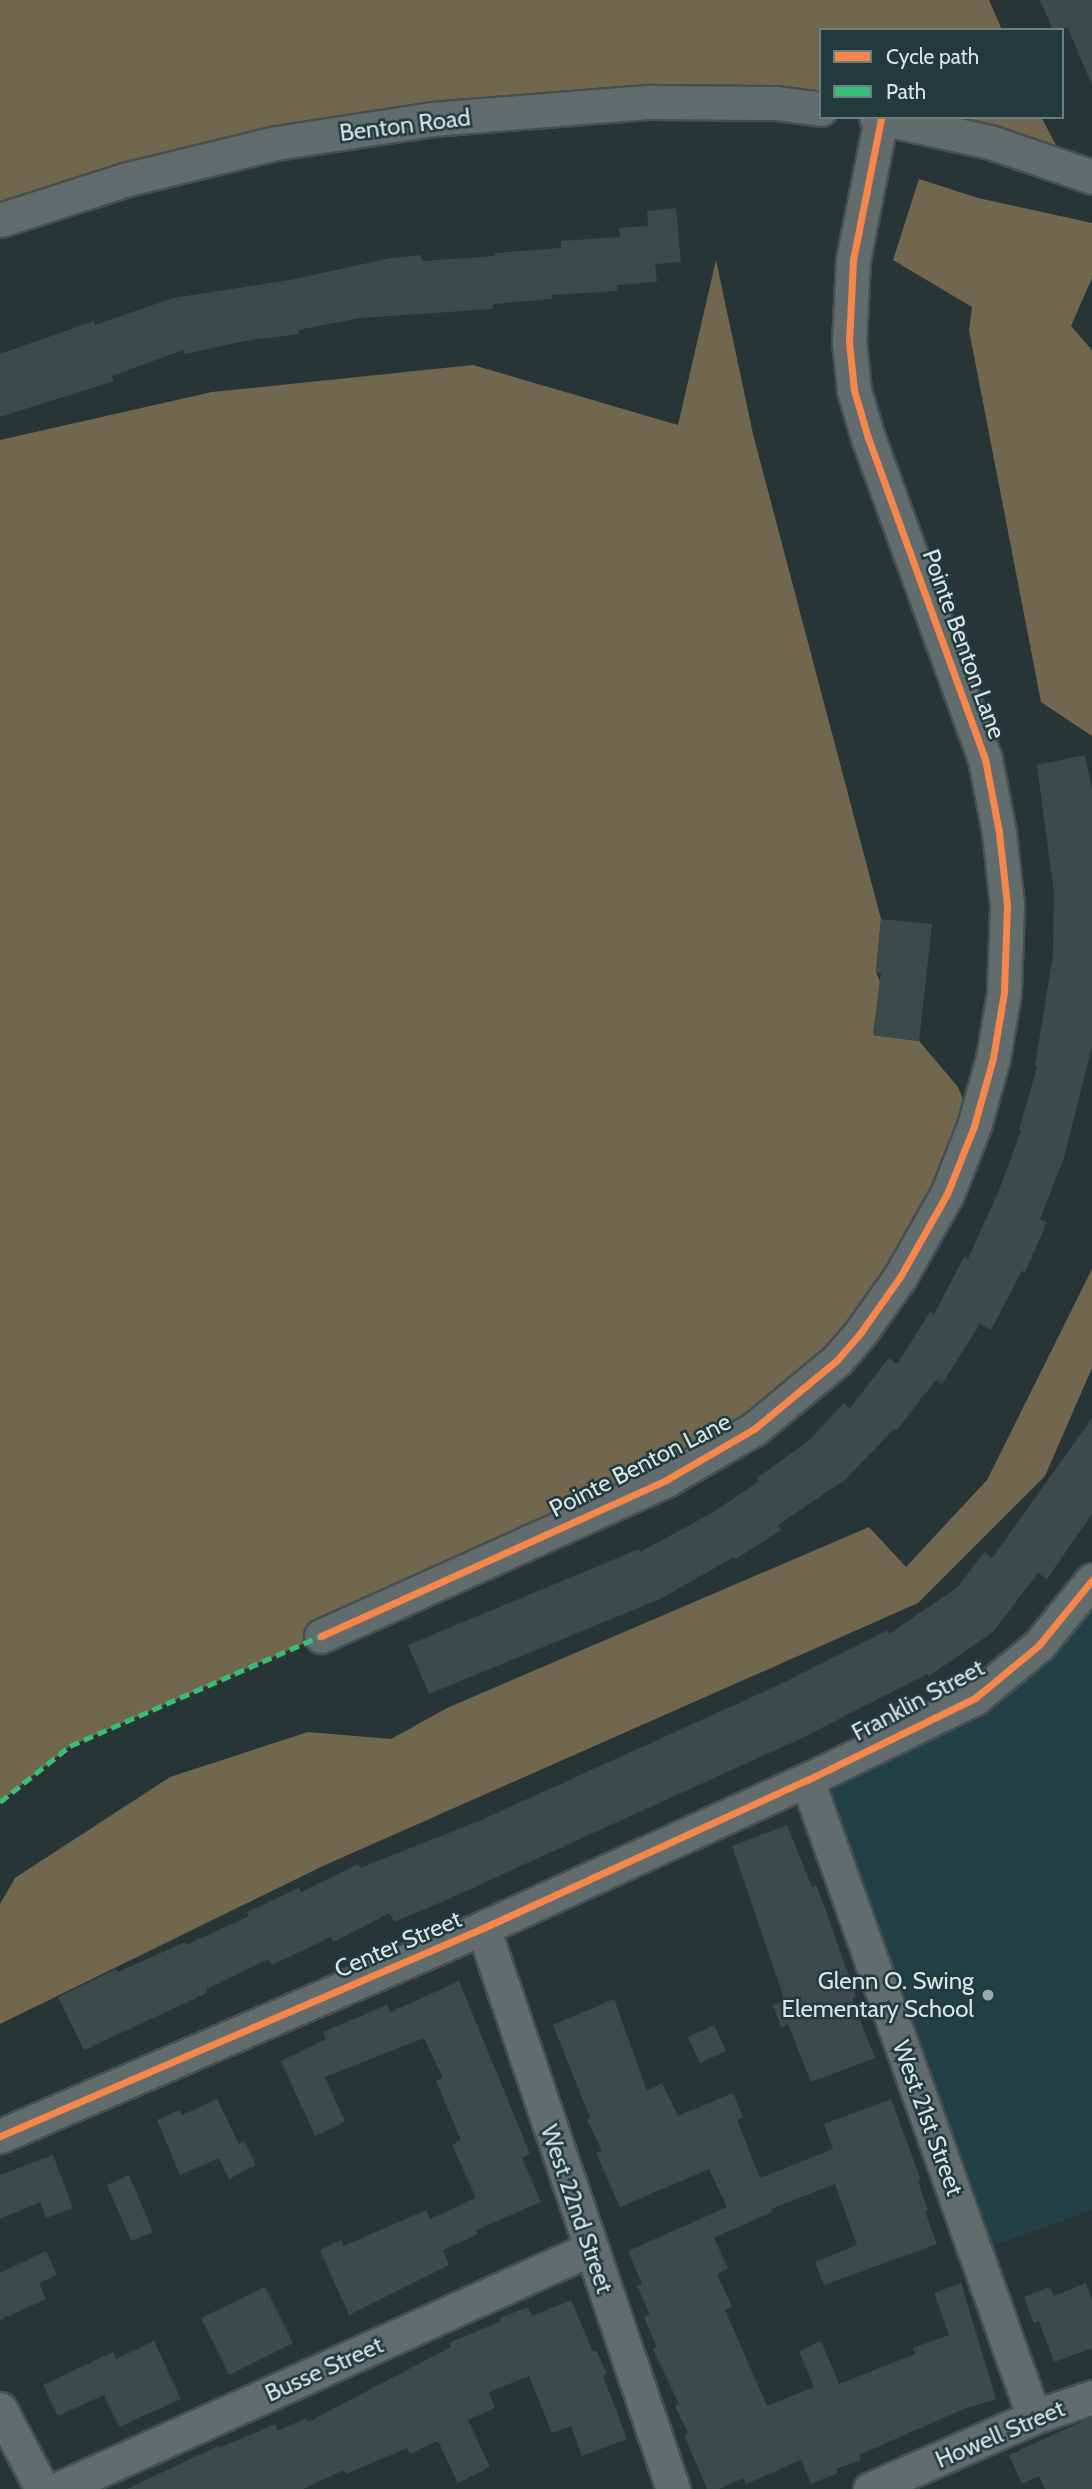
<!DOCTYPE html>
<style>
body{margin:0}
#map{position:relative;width:1092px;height:2489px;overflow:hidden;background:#283537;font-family:Cabin,sans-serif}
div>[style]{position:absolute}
.built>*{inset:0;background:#224146}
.forest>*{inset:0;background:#71664e}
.building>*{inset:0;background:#3c4a4c}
.roads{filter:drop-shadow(2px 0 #455052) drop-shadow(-2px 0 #455052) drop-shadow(0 2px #455052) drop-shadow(0 -2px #455052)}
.minor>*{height:33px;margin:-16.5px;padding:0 16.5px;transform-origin:16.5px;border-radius:16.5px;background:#626c6d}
.quiet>*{height:5px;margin-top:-2.5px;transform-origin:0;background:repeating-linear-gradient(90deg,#3abd76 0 10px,transparent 0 15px)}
.cycleway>*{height:7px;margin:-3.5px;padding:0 3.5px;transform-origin:3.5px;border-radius:3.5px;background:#f5874c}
.dots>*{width:19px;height:19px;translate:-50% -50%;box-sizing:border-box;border:4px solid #223a3d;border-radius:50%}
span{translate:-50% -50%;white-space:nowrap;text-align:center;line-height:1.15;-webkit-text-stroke:5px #223a3d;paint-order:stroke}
.street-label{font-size:24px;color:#d8e6e8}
.poi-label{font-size:24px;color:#d8e6e8}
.right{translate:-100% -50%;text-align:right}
.legend{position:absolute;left:819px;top:28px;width:245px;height:91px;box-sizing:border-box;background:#223a3d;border:2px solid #6b7f81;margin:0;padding:9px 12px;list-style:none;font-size:21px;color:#d8e6e8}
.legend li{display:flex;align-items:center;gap:14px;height:35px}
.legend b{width:35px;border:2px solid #6b7f81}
</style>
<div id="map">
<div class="built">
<div style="clip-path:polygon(1092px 1580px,1092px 2210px,975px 2252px,807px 1780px,918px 1726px)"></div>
</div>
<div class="forest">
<div style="clip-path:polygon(0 0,989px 0,1002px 30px,821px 30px,821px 109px,432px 119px,0 220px)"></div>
<div style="clip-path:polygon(876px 117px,1041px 117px,1068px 167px)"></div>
<div style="clip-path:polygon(919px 179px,978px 198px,1092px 223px,1092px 278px,1071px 326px,1092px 350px,1092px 736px,1041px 702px,969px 330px,972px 307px,893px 260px)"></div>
<div style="clip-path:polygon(716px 260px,753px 434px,881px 919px,876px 972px,880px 982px,873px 1035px,919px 1041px,958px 1087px,974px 1126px,900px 1277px,754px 1429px,321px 1636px,70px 1746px,0 1802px,0 440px,212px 392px,473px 365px,678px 425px)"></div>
<div style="clip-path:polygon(1092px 1269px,1092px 1368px,1045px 1476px,918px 1603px,323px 1866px,0 2024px,0 1904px,15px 1878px,170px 1777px,308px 1732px,391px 1739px,447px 1708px,869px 1527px,906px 1567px,987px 1480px)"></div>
</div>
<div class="building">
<div style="clip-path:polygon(1040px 0,1092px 0,1092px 85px,1068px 28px,1053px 30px)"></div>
<div style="clip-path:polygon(676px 208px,681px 262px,655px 264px,657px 282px,617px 285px,618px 291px,552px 295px,552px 299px,493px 304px,493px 309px,360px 318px,298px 330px,299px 334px,245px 341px,185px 354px,183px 350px,112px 376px,114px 381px,0 417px,0 354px,94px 321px,95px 325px,173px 298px,290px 280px,391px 258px,421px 255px,422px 261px,495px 256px,495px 253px,561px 248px,561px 241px,620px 237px,619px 228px,648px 226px,647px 211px)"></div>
<div style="clip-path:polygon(1085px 755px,1092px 790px,1092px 1047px,1064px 1158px,1040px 1219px,1047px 1222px,1025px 1272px,1022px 1271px,991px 1330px,980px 1324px,942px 1384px,936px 1380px,896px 1431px,894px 1429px,846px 1479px,778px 1525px,781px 1530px,736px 1559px,734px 1557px,660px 1599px,429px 1694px,408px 1645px,639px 1549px,640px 1552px,712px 1513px,759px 1481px,757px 1478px,807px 1442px,844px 1403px,850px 1408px,889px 1358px,897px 1364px,930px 1312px,934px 1314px,964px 1257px,968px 1259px,999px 1190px,1021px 1131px,1019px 1130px,1037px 1067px,1035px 1066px,1053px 954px,1054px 893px,1037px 765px)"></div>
<div style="clip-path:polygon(881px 919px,932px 924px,919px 1041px,873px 1035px,881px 973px,876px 972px)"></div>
<div style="clip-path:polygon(1092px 1418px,1092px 1514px,1047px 1579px,1038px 1573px,993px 1632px,929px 1676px,927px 1674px,804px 1737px,444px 1901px,394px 1922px,390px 1913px,333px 1942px,331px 1937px,272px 1965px,269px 1959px,206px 1989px,207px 1993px,84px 2050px,58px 1997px,116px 1969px,118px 1972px,185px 1942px,186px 1945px,249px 1916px,247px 1912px,299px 1888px,301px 1892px,358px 1864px,360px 1868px,479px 1821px,785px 1682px,888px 1630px,889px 1634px,958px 1587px,984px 1552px,992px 1558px)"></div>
<div style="clip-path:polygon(787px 1825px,812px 1887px,816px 1885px,826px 1911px,856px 1997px,852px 1999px,875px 2058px,811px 2082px,788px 2024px,781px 2027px,773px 2005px,785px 2001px,732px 1846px)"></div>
<div style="clip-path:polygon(459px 1981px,530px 2154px,522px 2158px,541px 2202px,476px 2230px,478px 2234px,443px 2250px,449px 2265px,349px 2315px,320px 2250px,341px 2240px,344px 2246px,426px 2210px,430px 2219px,476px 2198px,452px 2145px,461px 2140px,436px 2081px,443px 2078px,424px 2038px,325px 2077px,345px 2122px,315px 2136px,281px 2061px,326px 2039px,323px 2032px,387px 2005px,391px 2012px)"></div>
<div style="clip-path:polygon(614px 1999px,647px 2091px,662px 2083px,678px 2116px,733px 2093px,743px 2117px,737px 2120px,760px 2178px,833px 2149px,824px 2124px,891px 2099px,921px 2180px,918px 2181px,928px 2210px,925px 2211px,937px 2244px,824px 2285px,815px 2262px,857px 2245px,835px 2184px,771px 2209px,772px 2212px,714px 2238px,728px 2268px,717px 2274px,732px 2307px,725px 2310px,767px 2406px,814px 2387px,799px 2351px,821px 2341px,839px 2384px,915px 2354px,913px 2348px,949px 2335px,934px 2293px,961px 2283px,996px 2399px,964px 2409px,859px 2455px,861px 2460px,836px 2469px,838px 2473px,811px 2484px,801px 2460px,746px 2484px,744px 2478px,719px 2489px,707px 2489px,684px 2435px,688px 2433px,675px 2406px,679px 2404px,653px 2349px,657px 2347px,644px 2317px,650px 2314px,637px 2286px,642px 2284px,628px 2251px,727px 2207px,709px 2169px,620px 2207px,596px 2153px,602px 2151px,587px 2120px,590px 2118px,553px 2025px)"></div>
<div style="clip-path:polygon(714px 2025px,726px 2051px,700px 2063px,688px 2037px)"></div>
<div style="clip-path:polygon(217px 2099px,239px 2144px,244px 2141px,256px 2165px,229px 2179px,219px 2158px,180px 2175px,157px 2120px,180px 2110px,182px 2115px)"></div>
<div style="clip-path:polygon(53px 2155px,73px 2208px,46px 2218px,40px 2202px,0 2219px,0 2175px)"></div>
<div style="clip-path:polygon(129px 2175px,153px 2232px,131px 2241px,107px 2185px)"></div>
<div style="clip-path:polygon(46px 2251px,57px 2275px,39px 2283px,46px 2299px,0 2320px,0 2273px)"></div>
<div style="clip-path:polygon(1086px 2283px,1092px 2300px,1092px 2348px,1054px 2362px,1039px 2321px,1034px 2323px,1024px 2297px,1050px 2287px,1054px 2296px)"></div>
<div style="clip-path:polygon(265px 2287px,293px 2343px,229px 2375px,201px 2318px)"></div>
<div style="clip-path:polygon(571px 2300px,593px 2352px,596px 2350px,607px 2374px,603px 2376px,627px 2439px,582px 2456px,571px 2426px,552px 2433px,529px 2376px,489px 2392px,495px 2408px,468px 2420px,490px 2467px,458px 2483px,438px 2441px,410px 2454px,407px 2448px,346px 2474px,344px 2470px,303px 2489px,127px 2489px,218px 2446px,219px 2448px,275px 2424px,278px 2431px,306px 2418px,308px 2422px,451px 2347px,449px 2343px,501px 2321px,500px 2318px,528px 2307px,532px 2316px)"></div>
<div style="clip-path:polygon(154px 2341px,181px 2399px,119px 2427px,104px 2395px,58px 2416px,43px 2385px,113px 2352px,116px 2359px)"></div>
<div style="clip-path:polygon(1092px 2417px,1092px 2489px,1045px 2489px,1039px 2476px,1022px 2484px,1009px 2455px)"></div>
</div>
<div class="roads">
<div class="minor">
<div style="left:876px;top:117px;width:117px;rotate:12.4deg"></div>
<div style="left:990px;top:142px;width:108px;rotate:18.9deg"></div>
<div style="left:0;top:220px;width:134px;rotate:-17.8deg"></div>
<div style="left:128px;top:179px;width:152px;rotate:-13.7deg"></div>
<div style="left:276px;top:143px;width:158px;rotate:-8.7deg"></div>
<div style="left:432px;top:119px;width:219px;rotate:-4.5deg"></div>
<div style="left:650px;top:102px;width:126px;rotate:0.5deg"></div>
<div style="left:776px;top:103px;width:45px;rotate:7.6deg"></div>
<div style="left:321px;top:1636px;width:379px;rotate:-24.3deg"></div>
<div style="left:666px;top:1480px;width:102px;rotate:-30.1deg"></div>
<div style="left:754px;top:1429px;width:108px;rotate:-39.7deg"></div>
<div style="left:837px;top:1360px;width:37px;rotate:-49deg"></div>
<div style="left:861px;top:1332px;width:67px;rotate:-54.7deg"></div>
<div style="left:900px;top:1277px;width:95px;rotate:-60.5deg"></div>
<div style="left:947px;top:1194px;width:73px;rotate:-68.3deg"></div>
<div style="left:974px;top:1126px;width:71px;rotate:-74.4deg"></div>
<div style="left:993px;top:1058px;width:67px;rotate:-80.5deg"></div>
<div style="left:1004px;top:992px;width:87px;rotate:-88deg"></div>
<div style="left:1007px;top:905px;width:73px;rotate:-96.3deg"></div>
<div style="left:999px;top:832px;width:74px;rotate:-100.9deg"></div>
<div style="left:985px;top:759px;width:342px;rotate:-110deg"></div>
<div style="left:868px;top:438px;width:50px;rotate:-106.3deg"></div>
<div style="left:854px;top:390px;width:48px;rotate:-95.9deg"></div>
<div style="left:849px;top:342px;width:82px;rotate:-87.2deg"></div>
<div style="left:853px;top:260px;width:145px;rotate:-78.8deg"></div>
<div style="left:807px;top:1780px;width:676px;rotate:70.39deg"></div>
<div style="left:483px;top:1928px;width:592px;rotate:71.29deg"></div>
<div style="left:0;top:2136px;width:526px;rotate:-23.3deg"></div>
<div style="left:483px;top:1928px;width:356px;rotate:-24.6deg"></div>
<div style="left:807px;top:1780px;width:187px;rotate:-26deg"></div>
<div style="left:975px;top:1698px;width:83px;rotate:-39.6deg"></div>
<div style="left:1039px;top:1645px;width:84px;rotate:-50.8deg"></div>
<div style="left:0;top:2409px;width:90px;rotate:62.3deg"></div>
<div style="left:58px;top:2489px;width:584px;rotate:-24.28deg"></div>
<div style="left:870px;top:2489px;width:179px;rotate:-23.7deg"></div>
<div style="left:1034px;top:2417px;width:61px;rotate:-19deg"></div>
</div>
</div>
<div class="quiet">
<div style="left:0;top:1802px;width:90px;rotate:-38.7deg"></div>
<div style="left:70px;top:1746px;width:274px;rotate:-23.7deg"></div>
</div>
<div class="cycleway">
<div style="left:321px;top:1636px;width:379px;rotate:-24.3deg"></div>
<div style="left:666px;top:1480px;width:102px;rotate:-30.1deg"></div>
<div style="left:754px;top:1429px;width:108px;rotate:-39.7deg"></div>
<div style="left:837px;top:1360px;width:37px;rotate:-49deg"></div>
<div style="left:861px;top:1332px;width:67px;rotate:-54.7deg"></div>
<div style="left:900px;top:1277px;width:95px;rotate:-60.5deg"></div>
<div style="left:947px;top:1194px;width:73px;rotate:-68.3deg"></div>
<div style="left:974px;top:1126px;width:71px;rotate:-74.4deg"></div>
<div style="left:993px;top:1058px;width:67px;rotate:-80.5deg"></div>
<div style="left:1004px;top:992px;width:87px;rotate:-88deg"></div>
<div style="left:1007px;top:905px;width:73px;rotate:-96.3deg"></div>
<div style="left:999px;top:832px;width:74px;rotate:-100.9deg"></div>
<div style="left:985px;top:759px;width:342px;rotate:-110deg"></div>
<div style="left:868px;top:438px;width:50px;rotate:-106.3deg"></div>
<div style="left:854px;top:390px;width:48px;rotate:-95.9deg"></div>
<div style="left:849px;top:342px;width:82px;rotate:-87.2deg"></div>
<div style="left:853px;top:260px;width:145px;rotate:-78.8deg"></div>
<div style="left:0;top:2136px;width:526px;rotate:-23.3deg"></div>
<div style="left:483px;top:1928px;width:356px;rotate:-24.6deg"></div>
<div style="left:807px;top:1780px;width:187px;rotate:-26deg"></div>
<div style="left:975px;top:1698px;width:83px;rotate:-39.6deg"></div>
<div style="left:1039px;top:1645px;width:84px;rotate:-50.8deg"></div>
</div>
<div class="dots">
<div style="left:988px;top:1995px;background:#9aa8aa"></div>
</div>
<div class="street-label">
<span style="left:405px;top:125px;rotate:-7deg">Benton Road</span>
<span style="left:964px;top:644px;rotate:70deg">Pointe Benton Lane</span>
<span style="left:640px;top:1465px;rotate:-27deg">Pointe Benton Lane</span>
<span style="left:918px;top:1700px;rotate:-28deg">Franklin Street</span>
<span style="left:398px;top:1944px;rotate:-23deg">Center Street</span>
<span style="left:928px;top:2118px;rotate:70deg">West 21st Street</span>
<span style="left:577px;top:2209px;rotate:71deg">West 22nd Street</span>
<span style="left:324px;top:2369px;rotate:-24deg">Busse Street</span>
<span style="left:1000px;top:2434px;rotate:-23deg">Howell Street</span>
</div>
<div class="poi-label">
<span class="right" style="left:974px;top:1995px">Glenn O. Swing<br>Elementary School</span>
</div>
<ul class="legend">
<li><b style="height:9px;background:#f5874c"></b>Cycle path</li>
<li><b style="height:9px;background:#3abd76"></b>Path</li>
</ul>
</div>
